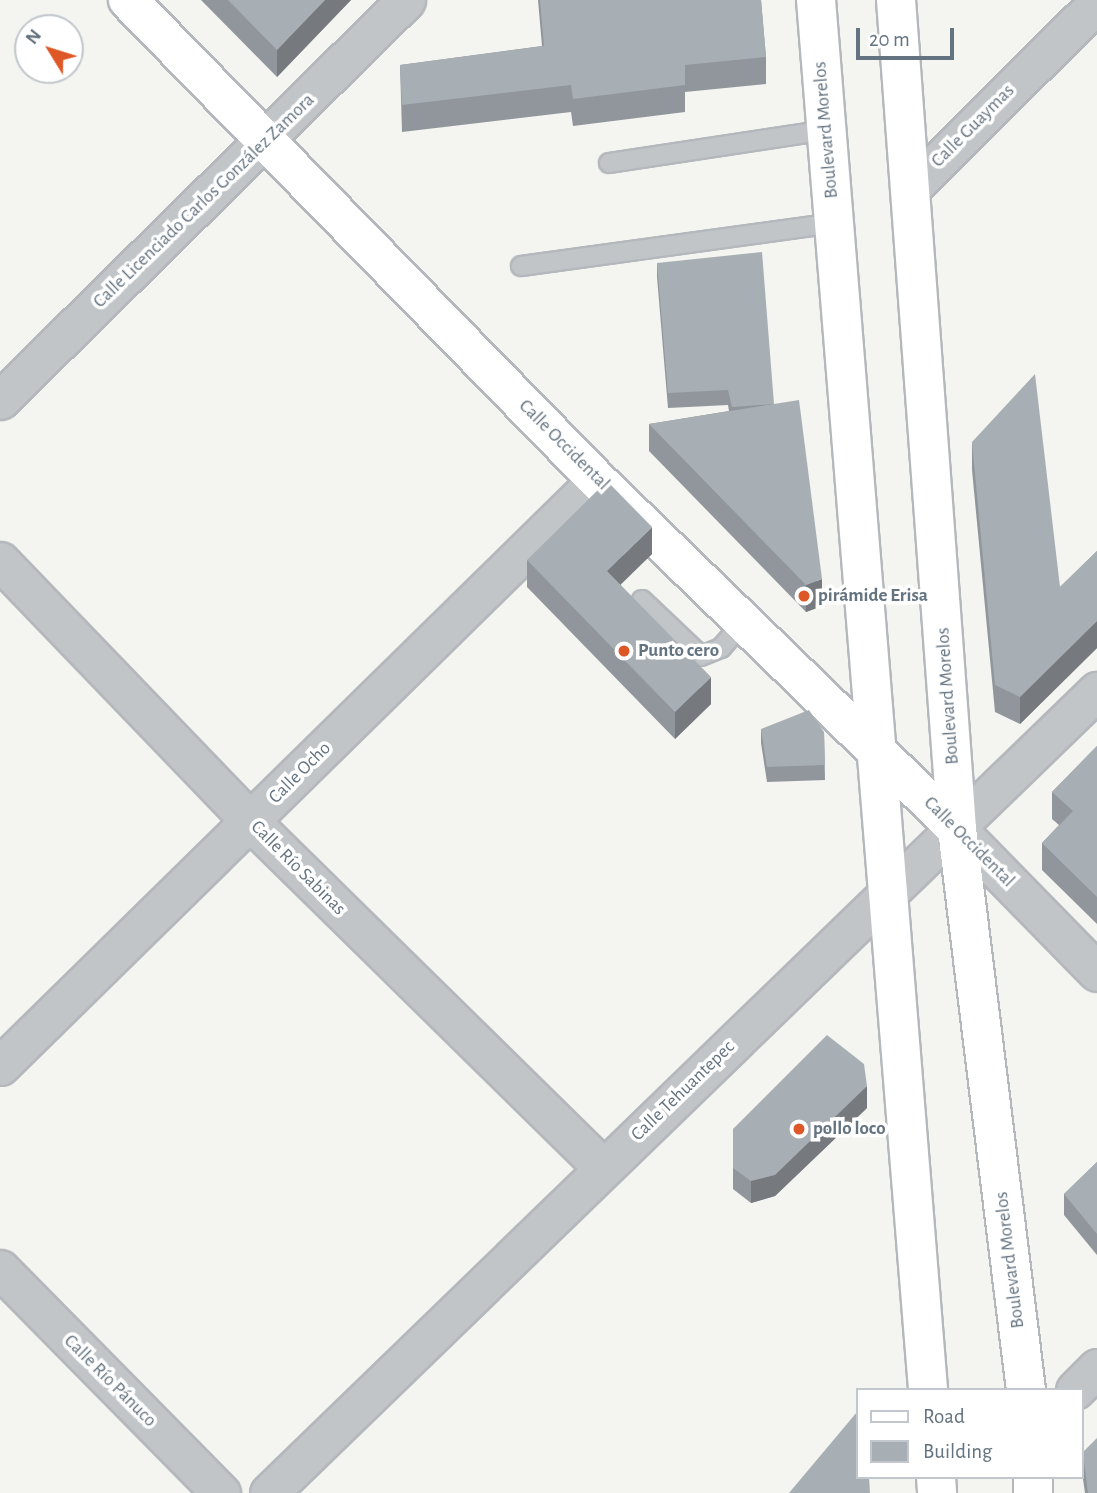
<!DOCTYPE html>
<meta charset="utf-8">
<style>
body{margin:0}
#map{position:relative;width:1097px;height:1493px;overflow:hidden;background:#f4f4f0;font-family:"Alegreya Sans",sans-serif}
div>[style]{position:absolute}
.roads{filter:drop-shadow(2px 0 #b4b8bc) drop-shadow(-2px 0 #b4b8bc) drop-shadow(0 2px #b4b8bc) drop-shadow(0 -2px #b4b8bc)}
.lane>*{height:18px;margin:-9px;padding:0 9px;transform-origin:9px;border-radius:9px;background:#c2c5c8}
.street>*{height:37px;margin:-18.5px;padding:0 18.5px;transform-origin:18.5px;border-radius:18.5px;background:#c2c5c8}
.secondary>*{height:38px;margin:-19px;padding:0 19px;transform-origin:19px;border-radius:19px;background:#fff}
.primary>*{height:38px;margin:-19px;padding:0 19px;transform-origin:19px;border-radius:19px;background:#fff}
.wall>*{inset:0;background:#90969b}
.shaded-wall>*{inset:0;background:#767a7e}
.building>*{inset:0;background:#a8afb4}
.dots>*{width:19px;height:19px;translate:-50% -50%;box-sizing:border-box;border:4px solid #fff;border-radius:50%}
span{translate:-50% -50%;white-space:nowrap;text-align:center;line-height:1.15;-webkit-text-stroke:7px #fff;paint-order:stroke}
.street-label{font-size:19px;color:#647380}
.poi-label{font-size:19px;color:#647380;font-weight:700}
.left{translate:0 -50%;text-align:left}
.legend{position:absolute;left:856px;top:1388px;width:228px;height:91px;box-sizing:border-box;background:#fff;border:2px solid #c1c7cc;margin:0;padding:9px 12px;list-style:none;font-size:21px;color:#647380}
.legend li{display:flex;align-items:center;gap:14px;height:35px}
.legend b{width:35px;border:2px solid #c1c7cc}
.north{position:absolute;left:14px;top:14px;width:70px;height:70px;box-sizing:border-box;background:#fff;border:2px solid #c1c7cc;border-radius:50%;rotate:308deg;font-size:19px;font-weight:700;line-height:28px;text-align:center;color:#647380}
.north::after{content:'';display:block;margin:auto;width:24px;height:32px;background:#de5726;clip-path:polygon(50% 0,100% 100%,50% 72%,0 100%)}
.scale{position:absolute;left:856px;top:28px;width:98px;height:32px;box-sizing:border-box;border:4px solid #647380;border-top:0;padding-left:9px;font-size:21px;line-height:24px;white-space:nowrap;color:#647380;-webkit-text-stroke:5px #fff;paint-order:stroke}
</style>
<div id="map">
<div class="roads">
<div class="lane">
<div style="left:609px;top:163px;width:219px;rotate:-8.6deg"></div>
<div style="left:521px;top:266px;width:316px;rotate:-7.8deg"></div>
<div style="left:642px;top:600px;width:81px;rotate:43.5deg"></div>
<div style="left:701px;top:656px;width:22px;rotate:-22deg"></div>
<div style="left:721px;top:648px;width:35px;rotate:-49deg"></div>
</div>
<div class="street">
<div style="left:910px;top:189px;width:264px;rotate:-44.8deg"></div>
<div style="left:0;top:400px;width:570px;rotate:-44.57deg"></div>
<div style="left:0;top:561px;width:362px;rotate:46.1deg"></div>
<div style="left:251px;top:822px;width:494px;rotate:44.5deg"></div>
<div style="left:957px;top:829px;width:200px;rotate:45.6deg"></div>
<div style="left:0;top:1066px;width:837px;rotate:-44.47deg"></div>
<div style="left:0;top:1269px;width:315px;rotate:45.4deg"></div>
<div style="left:1075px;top:1390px;width:31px;rotate:-45deg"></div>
<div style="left:269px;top:1493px;width:1153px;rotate:-44.09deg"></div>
</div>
<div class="secondary">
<div style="left:128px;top:0;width:671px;rotate:45.66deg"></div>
<div style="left:597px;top:480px;width:501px;rotate:44.11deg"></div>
</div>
<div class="primary">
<div style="left:816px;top:0;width:1395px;rotate:85.39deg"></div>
<div style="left:896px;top:0;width:831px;rotate:85.79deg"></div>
<div style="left:957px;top:829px;width:565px;rotate:82.99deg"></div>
<div style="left:936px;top:1477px;width:16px;rotate:86deg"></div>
<div style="left:1033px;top:1477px;width:16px;rotate:90deg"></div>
</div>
</div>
<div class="wall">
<div style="clip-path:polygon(201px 0,351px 0,277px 77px)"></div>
<div style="clip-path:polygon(538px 0,761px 0,766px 57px,766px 84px,685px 92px,685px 112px,573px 126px,571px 112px,402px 132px,400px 65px,542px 46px)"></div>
<div style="clip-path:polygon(657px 263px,774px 404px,822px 606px,806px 612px,649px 451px,649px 424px,729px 411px,728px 405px,668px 408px,657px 277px)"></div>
<div style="clip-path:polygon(972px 442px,1060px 587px,1097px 551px,1097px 648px,1020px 724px,995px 712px,972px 470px)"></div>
<div style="clip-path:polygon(652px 554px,620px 584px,711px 704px,675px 739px,527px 587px,527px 560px)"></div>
<div style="clip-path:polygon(761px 729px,824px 732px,825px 780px,767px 782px,761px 743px)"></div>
<div style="clip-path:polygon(1097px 746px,1097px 924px,1042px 870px,1042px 843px,1059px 825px,1052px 819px,1052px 792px)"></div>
<div style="clip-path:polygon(867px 1108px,775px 1196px,751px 1203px,733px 1189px,733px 1129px)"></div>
<div style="clip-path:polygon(1097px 1162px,1097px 1255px,1064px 1215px,1064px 1194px)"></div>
<div style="clip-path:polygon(1083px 1452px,1097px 1493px,1085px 1493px,1083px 1479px)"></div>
</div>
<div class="shaded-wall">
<div style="clip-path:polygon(325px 0,351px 0,277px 77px,277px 50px)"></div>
<div style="clip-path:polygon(652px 527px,652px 554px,607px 598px,607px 571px)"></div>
<div style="clip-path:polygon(822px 579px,822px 606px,806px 612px,806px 585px)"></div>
<div style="clip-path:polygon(1097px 621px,1097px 648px,1020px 724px,1020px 697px)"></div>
<div style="clip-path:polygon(711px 677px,711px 704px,675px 739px,675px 712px)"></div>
<div style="clip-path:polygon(867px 1086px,867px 1108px,775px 1196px,751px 1203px,751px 1181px)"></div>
</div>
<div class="building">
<div style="clip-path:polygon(228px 0,325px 0,277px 50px)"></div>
<div style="clip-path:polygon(540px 0,761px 0,766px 57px,685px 65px,685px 85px,573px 99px,571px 85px,402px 105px,400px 65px,544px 46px)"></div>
<div style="clip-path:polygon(762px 252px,774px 404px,732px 407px,728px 390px,668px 393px,657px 263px)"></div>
<div style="clip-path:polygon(1035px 374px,1060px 587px,1097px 551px,1097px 621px,1020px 697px,995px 685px,972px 442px)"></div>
<div style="clip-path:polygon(799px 400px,822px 579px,806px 585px,649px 424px)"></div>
<div style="clip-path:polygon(607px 481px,652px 527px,607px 571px,711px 677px,675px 712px,527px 560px)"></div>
<div style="clip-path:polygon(809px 710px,824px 732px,825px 765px,767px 767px,761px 729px)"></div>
<div style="clip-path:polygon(1097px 746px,1097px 897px,1042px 843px,1073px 811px,1052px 792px)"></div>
<div style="clip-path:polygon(827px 1035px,864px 1064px,867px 1086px,775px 1175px,751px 1181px,733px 1168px,733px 1129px)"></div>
<div style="clip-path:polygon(1097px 1162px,1097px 1234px,1064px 1194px)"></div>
<div style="clip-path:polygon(857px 1412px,857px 1477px,869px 1477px,870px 1493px,789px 1493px)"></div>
<div style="clip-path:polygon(1097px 1438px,1097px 1493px,1088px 1493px,1083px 1452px)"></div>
</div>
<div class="dots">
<div style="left:804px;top:596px;background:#de5726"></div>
<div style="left:624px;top:651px;background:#de5726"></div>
<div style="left:799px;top:1129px;background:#de5726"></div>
</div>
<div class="street-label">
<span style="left:973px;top:126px;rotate:-45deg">Calle Guaymas</span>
<span style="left:826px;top:130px;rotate:-95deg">Boulevard Morelos</span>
<span style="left:204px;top:201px;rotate:-44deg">Calle Licenciado Carlos González Zamora</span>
<span style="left:564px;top:445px;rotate:45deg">Calle Occidental</span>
<span style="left:948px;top:696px;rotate:-94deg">Boulevard Morelos</span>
<span style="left:300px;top:773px;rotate:-45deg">Calle Ocho</span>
<span style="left:969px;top:842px;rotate:45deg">Calle Occidental</span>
<span style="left:298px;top:868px;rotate:45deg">Calle Río Sabinas</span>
<span style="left:683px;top:1091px;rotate:-44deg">Calle Tehuantepec</span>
<span style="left:1010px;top:1260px;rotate:-97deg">Boulevard Morelos</span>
<span style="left:110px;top:1381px;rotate:45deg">Calle Río Pánuco</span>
</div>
<div class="poi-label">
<span class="left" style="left:818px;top:596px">pirámide Erisa</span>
<span class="left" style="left:638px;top:651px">Punto cero</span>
<span class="left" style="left:813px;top:1129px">pollo loco</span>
</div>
<ul class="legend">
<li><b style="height:9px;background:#fff"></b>Road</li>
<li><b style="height:19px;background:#a8afb4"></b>Building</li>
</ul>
<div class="north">N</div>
<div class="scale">20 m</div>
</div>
